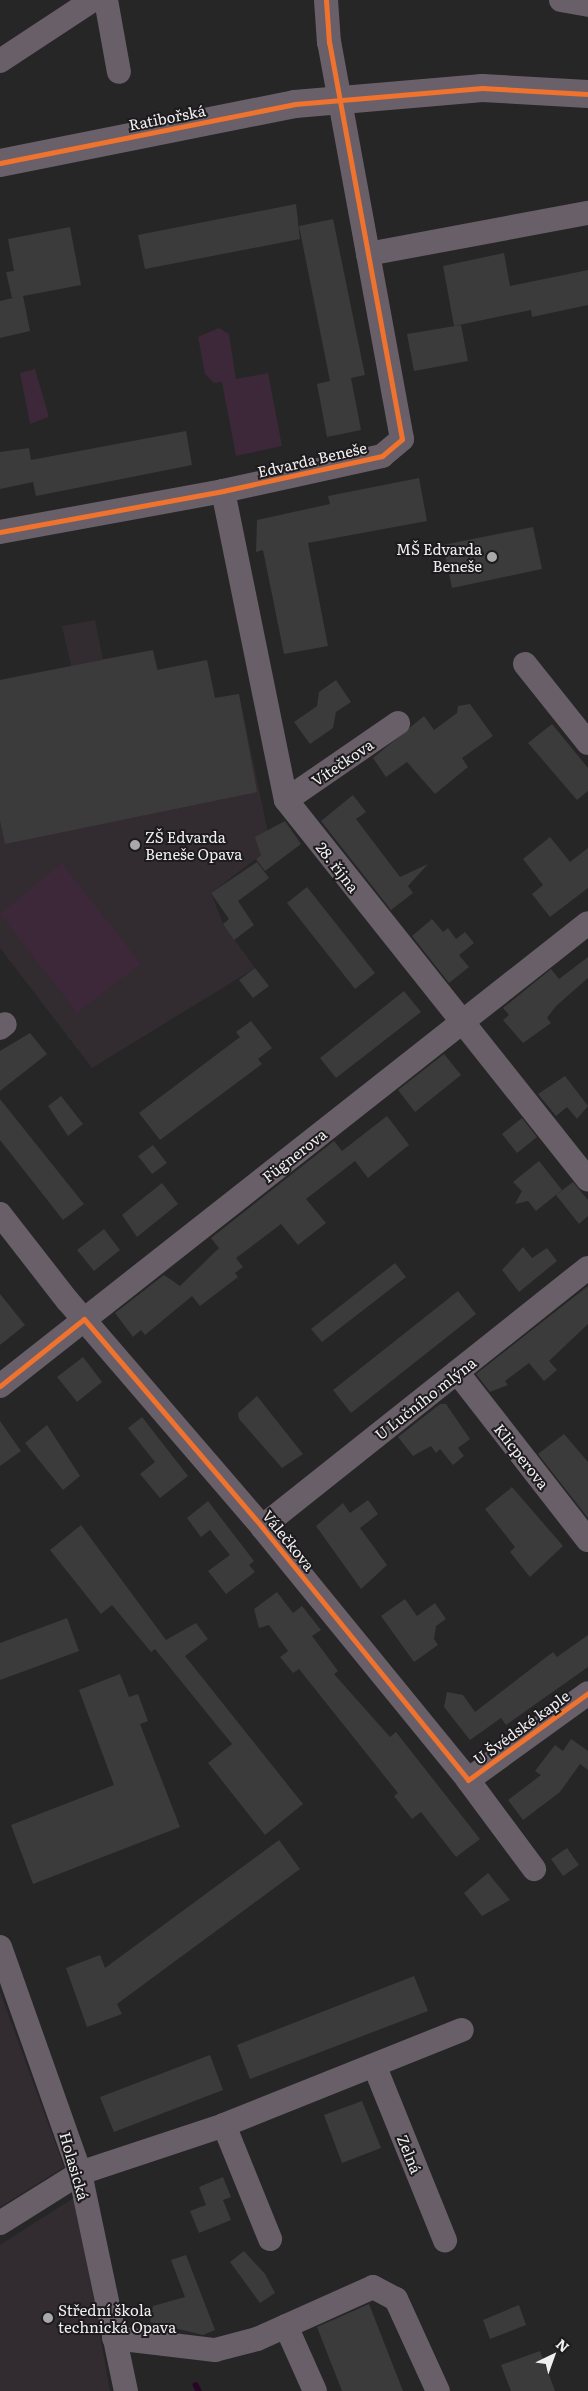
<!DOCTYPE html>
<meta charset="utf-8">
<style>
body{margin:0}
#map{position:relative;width:588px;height:2391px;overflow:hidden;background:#262626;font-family:Literata,serif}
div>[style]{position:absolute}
.built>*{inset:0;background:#322c31}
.green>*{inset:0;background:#3c2839}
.stream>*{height:5.5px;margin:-2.75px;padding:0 2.75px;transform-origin:2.75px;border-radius:2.75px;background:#270725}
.building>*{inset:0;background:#3c3b3c}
.minor>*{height:24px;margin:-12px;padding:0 12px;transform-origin:12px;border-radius:12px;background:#695f68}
.major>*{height:28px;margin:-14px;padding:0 14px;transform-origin:14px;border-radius:14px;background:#6a6069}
.cycleway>*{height:5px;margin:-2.5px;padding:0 2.5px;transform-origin:2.5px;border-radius:2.5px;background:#ef722f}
.dots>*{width:14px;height:14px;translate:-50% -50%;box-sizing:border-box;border:2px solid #1d1b1d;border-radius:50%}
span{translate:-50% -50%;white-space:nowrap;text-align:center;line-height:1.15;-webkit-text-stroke:4px #1d1b1d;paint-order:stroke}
.street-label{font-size:15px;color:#f0eff0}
.poi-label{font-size:15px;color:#f0eff0}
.right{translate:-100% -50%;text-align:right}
.left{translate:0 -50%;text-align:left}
.north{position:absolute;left:528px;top:2331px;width:50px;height:50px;-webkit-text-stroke:4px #1d1b1d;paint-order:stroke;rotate:42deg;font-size:14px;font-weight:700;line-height:20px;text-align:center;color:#f0eff0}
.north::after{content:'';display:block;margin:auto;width:18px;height:22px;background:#f0eff0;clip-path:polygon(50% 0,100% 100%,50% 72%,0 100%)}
</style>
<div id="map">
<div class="built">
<div style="clip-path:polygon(95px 620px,103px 659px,153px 650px,158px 670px,207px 660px,215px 698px,239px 694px,271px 847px,211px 893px,223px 924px,255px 968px,92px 1068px,0 948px,0 680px,71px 666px,62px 626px)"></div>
<div style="clip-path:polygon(0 1992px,64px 2167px,0 2207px)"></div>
<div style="clip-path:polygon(75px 2197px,110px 2391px,0 2391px,0 2245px)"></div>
</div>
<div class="green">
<div style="clip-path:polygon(219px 328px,229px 334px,236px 379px,268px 373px,282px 446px,236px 456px,222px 382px,214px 383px,205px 374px,198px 337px)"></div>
<div style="clip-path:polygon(35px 369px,49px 417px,30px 424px,20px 373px)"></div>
<div style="clip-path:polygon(62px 863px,141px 964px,77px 1013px,0 914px)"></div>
</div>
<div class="stream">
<div style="left:196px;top:2385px;width:7px;rotate:63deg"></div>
</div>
<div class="building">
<div style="clip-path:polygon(296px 204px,300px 239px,145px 269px,138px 235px)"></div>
<div style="clip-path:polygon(333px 219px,365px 375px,351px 378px,361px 430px,327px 437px,317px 384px,330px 381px,299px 226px)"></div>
<div style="clip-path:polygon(70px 227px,81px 285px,23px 296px,30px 331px,0 338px,0 301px,17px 297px,12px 298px,6px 272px,14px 271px,8px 239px)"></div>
<div style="clip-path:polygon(504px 253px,510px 286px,588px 270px,588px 305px,532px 317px,531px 310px,454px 326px,443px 266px)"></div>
<div style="clip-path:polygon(461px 325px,468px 361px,414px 371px,407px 334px)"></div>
<div style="clip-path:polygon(186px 431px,192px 465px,36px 496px,33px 482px,0 489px,0 452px,29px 448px,31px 460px)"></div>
<div style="clip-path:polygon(419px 478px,427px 521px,308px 543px,328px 646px,284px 654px,263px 550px,256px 552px,257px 520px,330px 504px,328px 496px)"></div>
<div style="clip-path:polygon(533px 527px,542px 569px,452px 588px,443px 545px)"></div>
<div style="clip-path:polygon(153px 650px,157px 670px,207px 660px,215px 698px,239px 694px,257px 792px,5px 844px,0 820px,0 680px)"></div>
<div style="clip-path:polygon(336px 680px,351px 702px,336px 712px,333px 728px,310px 744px,294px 722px,317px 706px,319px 692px)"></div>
<div style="clip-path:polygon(470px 704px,493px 736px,462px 758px,468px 767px,435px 794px,407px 762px,386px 777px,373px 758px,424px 716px,434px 730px,457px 713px,458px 706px)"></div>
<div style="clip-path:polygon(552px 724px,588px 768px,588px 791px,577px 800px,528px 743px)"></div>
<div style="clip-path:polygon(353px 795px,366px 812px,356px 819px,400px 877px,428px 864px,408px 886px,413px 893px,391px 910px,321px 821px)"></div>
<div style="clip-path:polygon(285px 821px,301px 844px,265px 871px,256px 859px,261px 855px,255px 837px)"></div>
<div style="clip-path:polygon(550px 837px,570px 862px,588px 848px,588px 888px,550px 917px,532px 894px,543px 885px,523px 859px)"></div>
<div style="clip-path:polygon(257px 862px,269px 878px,238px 901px,254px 925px,234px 940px,223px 924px,229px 919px,211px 893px)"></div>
<div style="clip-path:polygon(307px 887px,375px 973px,355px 989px,287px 903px)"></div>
<div style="clip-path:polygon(432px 919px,443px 932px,448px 928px,456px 939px,465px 932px,474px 943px,459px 955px,469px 967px,449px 983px,412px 936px)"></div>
<div style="clip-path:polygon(588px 957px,588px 978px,556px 1006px,547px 1018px,551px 1023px,523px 1043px,503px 1020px,509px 1015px,503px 1008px,551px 969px,559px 979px)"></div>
<div style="clip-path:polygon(255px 968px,269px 986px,253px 998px,239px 980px)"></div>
<div style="clip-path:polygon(404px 991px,421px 1012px,336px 1078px,320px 1058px)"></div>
<div style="clip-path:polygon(251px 1021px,272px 1048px,258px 1059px,262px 1064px,160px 1140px,139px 1113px,240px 1037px,236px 1032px)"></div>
<div style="clip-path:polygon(30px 1033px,47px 1054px,0 1091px,0 1051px)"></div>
<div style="clip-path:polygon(444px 1054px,461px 1075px,415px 1112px,398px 1090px)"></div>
<div style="clip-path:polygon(565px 1076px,588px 1106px,577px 1119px,567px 1107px,556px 1116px,538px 1094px)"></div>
<div style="clip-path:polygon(61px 1096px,83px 1124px,68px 1136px,48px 1106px)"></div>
<div style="clip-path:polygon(0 1099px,84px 1204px,63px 1220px,0 1140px)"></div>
<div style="clip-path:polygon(387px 1116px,409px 1145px,368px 1178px,355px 1161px,306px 1199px,326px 1223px,298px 1245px,281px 1224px,236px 1258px,243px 1267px,235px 1273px,238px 1277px,200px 1306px,192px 1296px,145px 1335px,141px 1330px,133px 1337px,115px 1313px,164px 1275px,180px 1286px,219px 1248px,211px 1238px,334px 1141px,342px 1151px)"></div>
<div style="clip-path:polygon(522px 1118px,537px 1137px,517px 1153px,502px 1134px)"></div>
<div style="clip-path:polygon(153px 1145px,167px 1163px,152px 1174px,138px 1156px)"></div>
<div style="clip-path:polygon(539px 1161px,562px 1190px,536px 1211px,528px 1201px,515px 1204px,522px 1191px,513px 1182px)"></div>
<div style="clip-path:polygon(573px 1182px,588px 1200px,588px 1216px,579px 1224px,556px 1195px)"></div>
<div style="clip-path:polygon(162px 1183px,178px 1204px,137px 1237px,122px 1215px)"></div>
<div style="clip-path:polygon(104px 1229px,120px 1250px,94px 1271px,77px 1250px)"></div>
<div style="clip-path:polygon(523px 1247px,532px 1258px,547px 1248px,557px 1261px,519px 1292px,502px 1270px)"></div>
<div style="clip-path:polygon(395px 1263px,406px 1277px,322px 1342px,311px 1329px)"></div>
<div style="clip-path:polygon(588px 1286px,588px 1324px,549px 1361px,557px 1370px,544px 1381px,529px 1363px,505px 1381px,508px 1385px,490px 1392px,476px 1374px)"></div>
<div style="clip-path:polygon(458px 1291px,476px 1314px,351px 1413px,333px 1390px)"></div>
<div style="clip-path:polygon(0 1294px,25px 1325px,0 1345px)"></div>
<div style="clip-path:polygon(83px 1357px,102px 1382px,77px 1402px,57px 1377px)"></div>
<div style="clip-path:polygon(257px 1396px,303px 1454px,282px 1468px,239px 1419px,238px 1413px)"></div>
<div style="clip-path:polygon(440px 1404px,446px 1404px,470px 1439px,458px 1448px,464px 1456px,453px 1465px,440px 1449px,436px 1453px,431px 1446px,413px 1456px,398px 1437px)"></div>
<div style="clip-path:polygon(142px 1417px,188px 1476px,160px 1498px,140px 1474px,155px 1462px,128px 1428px)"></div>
<div style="clip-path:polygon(0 1421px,21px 1451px,0 1466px)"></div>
<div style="clip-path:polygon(47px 1425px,80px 1476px,63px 1490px,25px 1443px)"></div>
<div style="clip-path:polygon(564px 1434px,588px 1462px,588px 1518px,538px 1454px)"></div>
<div style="clip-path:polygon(512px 1487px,563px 1546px,530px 1577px,510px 1552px,515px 1547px,485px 1509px)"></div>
<div style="clip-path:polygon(368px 1500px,378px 1514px,360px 1528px,387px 1565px,361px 1589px,316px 1526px,343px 1503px,350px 1513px)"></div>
<div style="clip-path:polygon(208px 1501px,254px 1561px,249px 1565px,255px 1572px,226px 1594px,208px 1571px,230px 1555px,210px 1530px,201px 1537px,187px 1518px)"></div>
<div style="clip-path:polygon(81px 1525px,166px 1640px,196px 1623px,208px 1639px,185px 1656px,303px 1804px,265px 1835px,208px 1763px,232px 1744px,155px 1649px,151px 1652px,112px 1605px,101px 1614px,50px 1550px)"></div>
<div style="clip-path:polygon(277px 1592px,293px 1613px,302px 1606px,321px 1630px,312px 1636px,338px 1671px,334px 1674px,390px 1737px,396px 1732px,480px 1839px,456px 1857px,421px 1812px,412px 1819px,394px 1796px,398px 1793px,299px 1669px,293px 1673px,280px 1657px,288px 1651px,269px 1625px,259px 1628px,254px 1609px)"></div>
<div style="clip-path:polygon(405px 1599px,417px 1616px,435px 1603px,446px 1619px,436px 1626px,434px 1639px,438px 1645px,414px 1662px,381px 1616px)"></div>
<div style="clip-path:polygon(67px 1618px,79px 1651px,0 1680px,0 1643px)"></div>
<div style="clip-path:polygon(588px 1635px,588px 1667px,506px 1725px,501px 1718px,470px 1740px,444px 1707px,447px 1692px,463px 1695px,475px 1712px,553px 1652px,557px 1657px)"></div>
<div style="clip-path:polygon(120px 1674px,129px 1697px,138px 1694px,148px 1721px,140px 1724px,180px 1827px,33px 1884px,11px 1825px,114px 1785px,79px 1690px)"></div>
<div style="clip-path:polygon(571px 1739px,588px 1751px,588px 1770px,580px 1764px,560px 1792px,523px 1820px,508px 1800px,541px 1775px,535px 1771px,555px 1745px,563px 1751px)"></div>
<div style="clip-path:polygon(279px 1840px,300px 1869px,117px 2004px,122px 2014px,87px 2027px,66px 1968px,100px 1955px,105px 1968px)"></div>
<div style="clip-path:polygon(567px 1848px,579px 1865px,563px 1876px,551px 1859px)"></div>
<div style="clip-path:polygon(488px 1873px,510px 1900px,482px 1916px,464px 1893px)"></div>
<div style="clip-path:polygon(414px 1976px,428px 2011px,250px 2079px,237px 2045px)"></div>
<div style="clip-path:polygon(210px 2055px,223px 2090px,114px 2132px,100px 2097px)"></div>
<div style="clip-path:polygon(362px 2101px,381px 2148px,342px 2163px,324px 2115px)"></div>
<div style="clip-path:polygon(223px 2177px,231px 2197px,223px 2200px,231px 2220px,199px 2233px,190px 2211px,206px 2205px,199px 2187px)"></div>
<div style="clip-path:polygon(244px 2251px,265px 2274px,275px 2293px,260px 2303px,230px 2262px)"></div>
<div style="clip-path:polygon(186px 2255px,215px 2330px,203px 2335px,150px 2322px,153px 2306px,185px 2297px,171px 2260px)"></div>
<div style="clip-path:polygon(369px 2304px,403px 2391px,342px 2391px,317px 2327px)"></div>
<div style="clip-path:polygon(519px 2305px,526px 2325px,490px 2339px,483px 2320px)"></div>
<div style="clip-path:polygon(540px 2351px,555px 2391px,511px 2391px,501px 2365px)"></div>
</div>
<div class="minor">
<div style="left:106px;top:0;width:73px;rotate:79.8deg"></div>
<div style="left:561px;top:0;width:27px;rotate:10deg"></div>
<div style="left:0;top:61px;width:111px;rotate:-33.3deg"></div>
<div style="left:368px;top:254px;width:224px;rotate:-10.6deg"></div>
<div style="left:223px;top:491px;width:315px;rotate:78.5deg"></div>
<div style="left:286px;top:800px;width:485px;rotate:51.5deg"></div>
<div style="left:0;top:532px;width:227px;rotate:-10.4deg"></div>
<div style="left:223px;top:491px;width:163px;rotate:-12.4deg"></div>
<div style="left:382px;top:456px;width:26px;rotate:-40deg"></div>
<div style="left:402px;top:439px;width:403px;rotate:-100.4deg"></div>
<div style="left:329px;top:43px;width:43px;rotate:-94deg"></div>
<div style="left:525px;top:664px;width:101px;rotate:51.4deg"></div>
<div style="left:286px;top:800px;width:136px;rotate:-34.5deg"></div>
<div style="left:0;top:1028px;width:6px;rotate:-39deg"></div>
<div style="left:0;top:1214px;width:109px;rotate:52.1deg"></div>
<div style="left:67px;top:1300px;width:299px;rotate:49.3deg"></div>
<div style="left:262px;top:1527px;width:326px;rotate:50.8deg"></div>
<div style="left:468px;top:1780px;width:111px;rotate:53.4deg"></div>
<div style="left:457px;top:1372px;width:213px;rotate:52.1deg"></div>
<div style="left:0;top:1386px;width:748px;rotate:-38.22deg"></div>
<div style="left:262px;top:1527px;width:416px;rotate:-38.5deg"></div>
<div style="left:468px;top:1780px;width:148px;rotate:-35.9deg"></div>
<div style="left:0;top:1947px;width:240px;rotate:70.5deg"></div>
<div style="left:80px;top:2173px;width:223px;rotate:78.1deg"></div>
<div style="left:375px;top:2067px;width:187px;rotate:68deg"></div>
<div style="left:224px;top:2125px;width:123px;rotate:68deg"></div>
<div style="left:0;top:2223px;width:94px;rotate:-32deg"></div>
<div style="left:80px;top:2173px;width:152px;rotate:-18.4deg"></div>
<div style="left:224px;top:2125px;width:256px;rotate:-21.8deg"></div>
<div style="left:286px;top:2326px;width:71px;rotate:66deg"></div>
<div style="left:114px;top:2338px;width:102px;rotate:6.8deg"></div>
<div style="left:215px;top:2350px;width:43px;rotate:-14.7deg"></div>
<div style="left:257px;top:2339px;width:127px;rotate:-24.1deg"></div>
<div style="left:373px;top:2287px;width:26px;rotate:28deg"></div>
<div style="left:396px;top:2299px;width:101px;rotate:65.5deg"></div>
</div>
<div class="major">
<div style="left:0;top:163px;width:301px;rotate:-11.3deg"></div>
<div style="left:295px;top:104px;width:188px;rotate:-4.9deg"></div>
<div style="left:482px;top:88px;width:106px;rotate:3.2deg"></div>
</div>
<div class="cycleway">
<div style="left:0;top:163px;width:301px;rotate:-11.3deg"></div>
<div style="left:295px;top:104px;width:188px;rotate:-4.9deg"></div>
<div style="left:482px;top:88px;width:106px;rotate:3.2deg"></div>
<div style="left:0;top:532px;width:227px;rotate:-10.4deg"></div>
<div style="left:223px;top:491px;width:163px;rotate:-12.4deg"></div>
<div style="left:382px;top:456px;width:26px;rotate:-40deg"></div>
<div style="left:402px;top:439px;width:403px;rotate:-100.4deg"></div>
<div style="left:329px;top:43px;width:43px;rotate:-94deg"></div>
<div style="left:0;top:1386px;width:107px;rotate:-38.6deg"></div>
<div style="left:84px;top:1319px;width:274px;rotate:49.4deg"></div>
<div style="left:262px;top:1527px;width:326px;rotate:50.8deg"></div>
<div style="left:468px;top:1780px;width:148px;rotate:-35.9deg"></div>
</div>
<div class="dots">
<div style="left:492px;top:557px;background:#a9a9a9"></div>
<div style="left:135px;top:845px;background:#a9a9a9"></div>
<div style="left:48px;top:2318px;background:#a9a9a9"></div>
</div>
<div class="street-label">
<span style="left:167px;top:117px;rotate:-11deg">Ratibořská</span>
<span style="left:312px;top:459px;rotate:-13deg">Edvarda Beneše</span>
<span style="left:342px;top:762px;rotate:-34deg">Vítečkova</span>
<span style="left:338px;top:867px;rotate:52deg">28. října</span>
<span style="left:294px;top:1155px;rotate:-38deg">Fügnerova</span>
<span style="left:425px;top:1398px;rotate:-38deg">U Lučního mlýna</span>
<span style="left:522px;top:1456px;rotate:52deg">Klicperova</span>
<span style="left:289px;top:1540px;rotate:51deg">Válečkova</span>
<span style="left:521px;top:1727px;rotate:-36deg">U Švédské kaple</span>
<span style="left:410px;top:2154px;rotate:68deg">Zelná</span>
<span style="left:75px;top:2166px;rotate:74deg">Holasická</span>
</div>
<div class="poi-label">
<span class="right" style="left:482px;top:557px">MŠ Edvarda<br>Beneše</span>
<span class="left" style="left:145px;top:845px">ZŠ Edvarda<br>Beneše Opava</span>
<span class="left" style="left:58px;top:2318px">Střední škola<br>technická Opava</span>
</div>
<div class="north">N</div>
</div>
